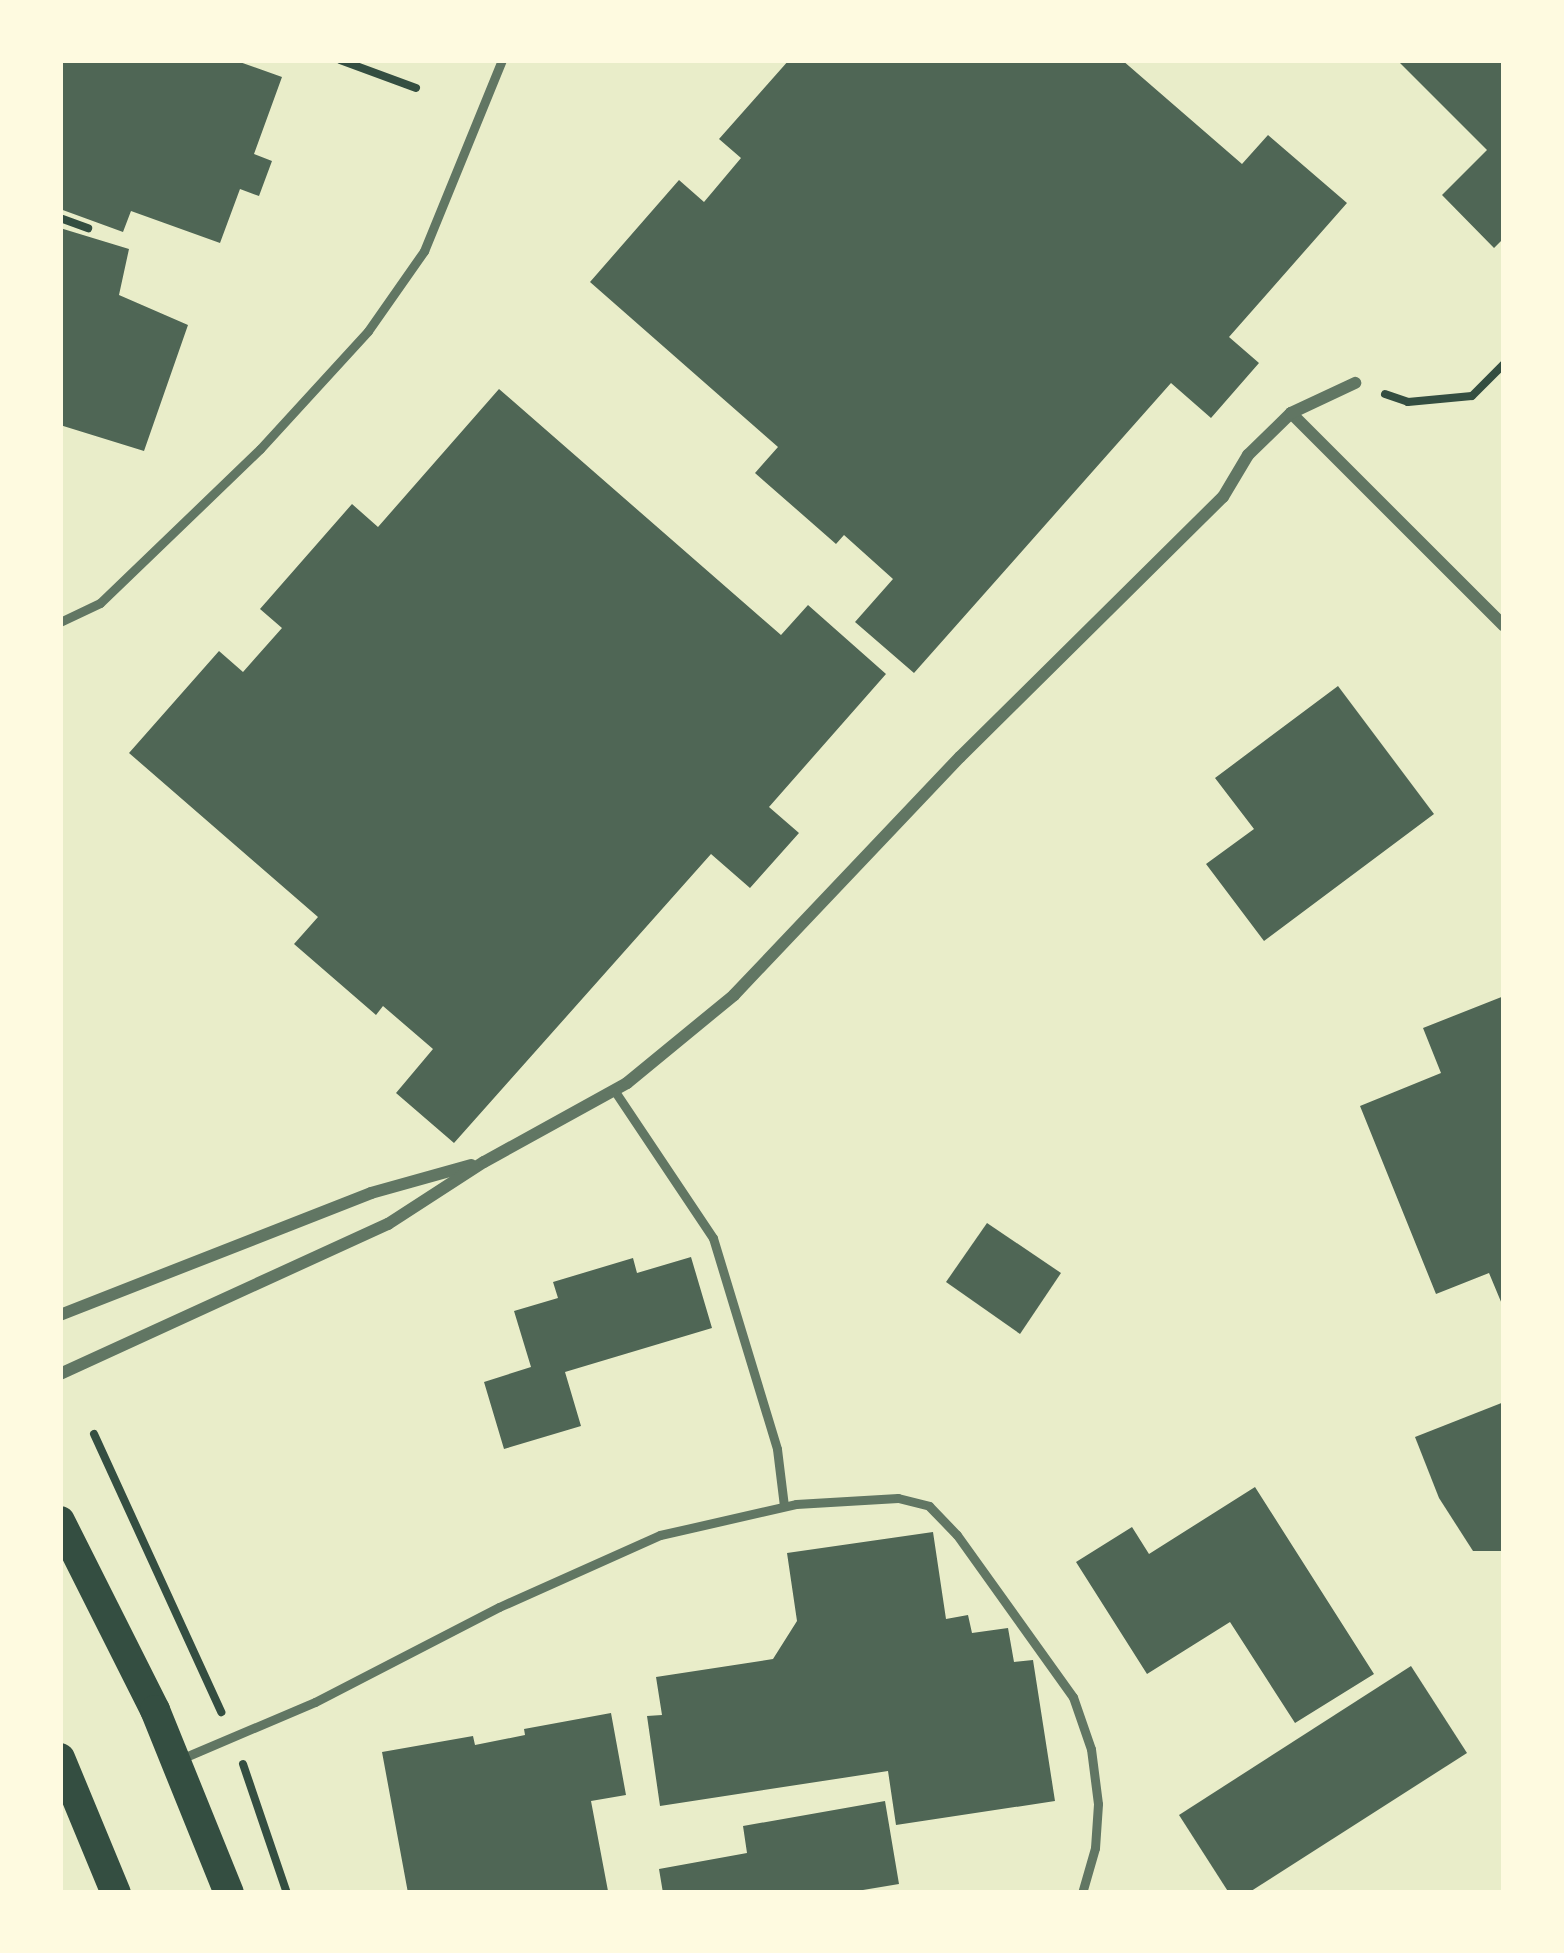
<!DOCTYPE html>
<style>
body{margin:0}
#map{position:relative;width:1564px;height:1953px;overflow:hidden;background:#e9edc9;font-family:"Archivo Narrow",sans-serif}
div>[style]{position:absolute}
.building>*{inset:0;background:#4f6655}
.path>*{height:8px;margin:-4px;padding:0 4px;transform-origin:4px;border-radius:4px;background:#344e41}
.service>*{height:9px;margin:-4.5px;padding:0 4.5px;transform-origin:4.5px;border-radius:4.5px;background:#617663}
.minor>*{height:12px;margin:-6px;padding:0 6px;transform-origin:6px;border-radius:6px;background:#617663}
.primary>*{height:30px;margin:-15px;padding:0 15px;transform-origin:15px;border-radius:15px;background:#344e41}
span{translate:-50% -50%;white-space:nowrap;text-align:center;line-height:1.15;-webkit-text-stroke:12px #fefae0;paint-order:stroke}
.frame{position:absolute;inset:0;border:63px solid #fefae0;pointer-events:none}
</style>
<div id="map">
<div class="building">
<div style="clip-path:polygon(60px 60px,234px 60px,282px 77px,254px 154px,272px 161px,259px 196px,240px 189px,220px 243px,131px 211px,123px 232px,60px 209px)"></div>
<div style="clip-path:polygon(789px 60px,1122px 60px,1242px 164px,1268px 135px,1347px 203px,1229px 337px,1259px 363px,1211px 418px,1171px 383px,914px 673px,855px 622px,893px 579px,844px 535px,836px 544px,755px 473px,778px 447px,590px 282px,679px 180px,704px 202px,741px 158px,719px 139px)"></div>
<div style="clip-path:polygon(1397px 60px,1504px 60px,1504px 238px,1494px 248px,1442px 195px,1487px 150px)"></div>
<div style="clip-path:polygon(60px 228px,129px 249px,119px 295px,188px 325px,144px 451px,60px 425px)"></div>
<div style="clip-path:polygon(499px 389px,781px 635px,808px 605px,886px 674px,769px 807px,799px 833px,750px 888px,711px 854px,454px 1143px,396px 1093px,433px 1049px,383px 1006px,376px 1015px,294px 944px,318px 917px,129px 753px,219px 651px,243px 672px,282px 628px,260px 609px,352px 504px,378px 527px)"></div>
<div style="clip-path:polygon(1338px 686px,1434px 814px,1264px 941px,1206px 864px,1254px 829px,1215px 778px)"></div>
<div style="clip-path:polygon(1504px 996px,1504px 1309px,1489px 1273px,1436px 1294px,1360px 1106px,1441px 1073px,1423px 1028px)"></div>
<div style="clip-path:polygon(987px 1223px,1061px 1273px,1020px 1334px,946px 1282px)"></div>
<div style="clip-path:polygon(691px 1257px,712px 1328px,565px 1372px,581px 1426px,504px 1449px,484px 1382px,531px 1367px,514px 1311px,558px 1298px,553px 1282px,633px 1258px,637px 1273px)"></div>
<div style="clip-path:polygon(1504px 1402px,1504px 1551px,1473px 1551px,1439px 1498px,1415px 1437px)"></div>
<div style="clip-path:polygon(1255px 1487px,1374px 1674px,1295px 1723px,1230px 1622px,1147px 1674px,1076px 1562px,1132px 1527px,1149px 1554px)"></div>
<div style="clip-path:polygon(933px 1532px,946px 1619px,968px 1615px,972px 1633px,1008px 1628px,1014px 1662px,1033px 1660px,1055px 1801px,896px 1825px,888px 1771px,660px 1806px,647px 1716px,662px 1715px,656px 1677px,773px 1659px,797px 1621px,787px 1553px)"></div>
<div style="clip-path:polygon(1411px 1666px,1467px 1753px,1248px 1893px,1229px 1893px,1179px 1815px)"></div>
<div style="clip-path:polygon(611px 1713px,626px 1795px,591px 1801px,608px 1891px,408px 1893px,382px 1752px,473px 1736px,475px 1745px,525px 1735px,524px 1729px)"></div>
<div style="clip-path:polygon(885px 1801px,899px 1884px,845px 1893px,663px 1893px,659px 1869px,747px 1853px,743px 1826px)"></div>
</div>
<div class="path">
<div style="left:340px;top:60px;width:81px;rotate:20.2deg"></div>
<div style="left:60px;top:218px;width:30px;rotate:20deg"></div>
<div style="left:1385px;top:394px;width:24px;rotate:19deg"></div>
<div style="left:1408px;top:402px;width:64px;rotate:-5.4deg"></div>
<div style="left:1472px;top:396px;width:45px;rotate:-45deg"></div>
<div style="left:94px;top:1434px;width:306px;rotate:65.4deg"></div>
<div style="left:243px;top:1764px;width:136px;rotate:71.2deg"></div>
</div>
<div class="service">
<div style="left:60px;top:622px;width:44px;rotate:-25.4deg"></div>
<div style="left:100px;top:603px;width:222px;rotate:-43.9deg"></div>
<div style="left:260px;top:449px;width:160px;rotate:-47.5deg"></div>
<div style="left:368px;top:331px;width:98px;rotate:-55deg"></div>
<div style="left:424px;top:251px;width:206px;rotate:-67.8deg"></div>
<div style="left:614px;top:1090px;width:178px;rotate:56.2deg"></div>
<div style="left:713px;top:1238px;width:220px;rotate:73.1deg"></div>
<div style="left:777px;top:1449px;width:57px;rotate:83deg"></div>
<div style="left:183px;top:1758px;width:143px;rotate:-23deg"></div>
<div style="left:315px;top:1702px;width:207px;rotate:-27.3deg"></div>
<div style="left:499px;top:1607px;width:176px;rotate:-24.1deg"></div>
<div style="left:660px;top:1535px;width:139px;rotate:-12.8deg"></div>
<div style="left:796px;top:1504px;width:102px;rotate:-3.4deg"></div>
<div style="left:898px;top:1498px;width:32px;rotate:14deg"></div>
<div style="left:929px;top:1506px;width:40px;rotate:46deg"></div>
<div style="left:957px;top:1535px;width:199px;rotate:54.4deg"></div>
<div style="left:1073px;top:1697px;width:55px;rotate:70.9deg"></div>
<div style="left:1091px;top:1749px;width:55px;rotate:82.7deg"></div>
<div style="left:1098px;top:1804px;width:44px;rotate:93.9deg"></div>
<div style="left:1095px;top:1848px;width:47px;rotate:106.1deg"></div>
</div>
<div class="minor">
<div style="left:1291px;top:413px;width:301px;rotate:45deg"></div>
<div style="left:60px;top:1315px;width:334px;rotate:-21.4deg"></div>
<div style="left:371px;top:1193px;width:104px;rotate:-15.6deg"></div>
<div style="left:60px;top:1374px;width:361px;rotate:-24.6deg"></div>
<div style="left:388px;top:1224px;width:114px;rotate:-32.9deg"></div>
<div style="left:484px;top:1162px;width:163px;rotate:-28.9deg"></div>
<div style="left:627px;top:1083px;width:139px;rotate:-39.4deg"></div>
<div style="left:734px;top:995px;width:328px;rotate:-46.5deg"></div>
<div style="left:960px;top:757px;width:370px;rotate:-44.7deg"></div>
<div style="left:1223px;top:497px;width:49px;rotate:-59.2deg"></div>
<div style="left:1248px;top:455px;width:60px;rotate:-44.3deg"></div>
<div style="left:1291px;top:413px;width:71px;rotate:-25.1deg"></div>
</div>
<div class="primary">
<div style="left:60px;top:1521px;width:212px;rotate:63.3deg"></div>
<div style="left:155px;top:1710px;width:197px;rotate:68deg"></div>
<div style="left:60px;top:1758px;width:146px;rotate:67.5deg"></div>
</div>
<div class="frame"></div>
</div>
